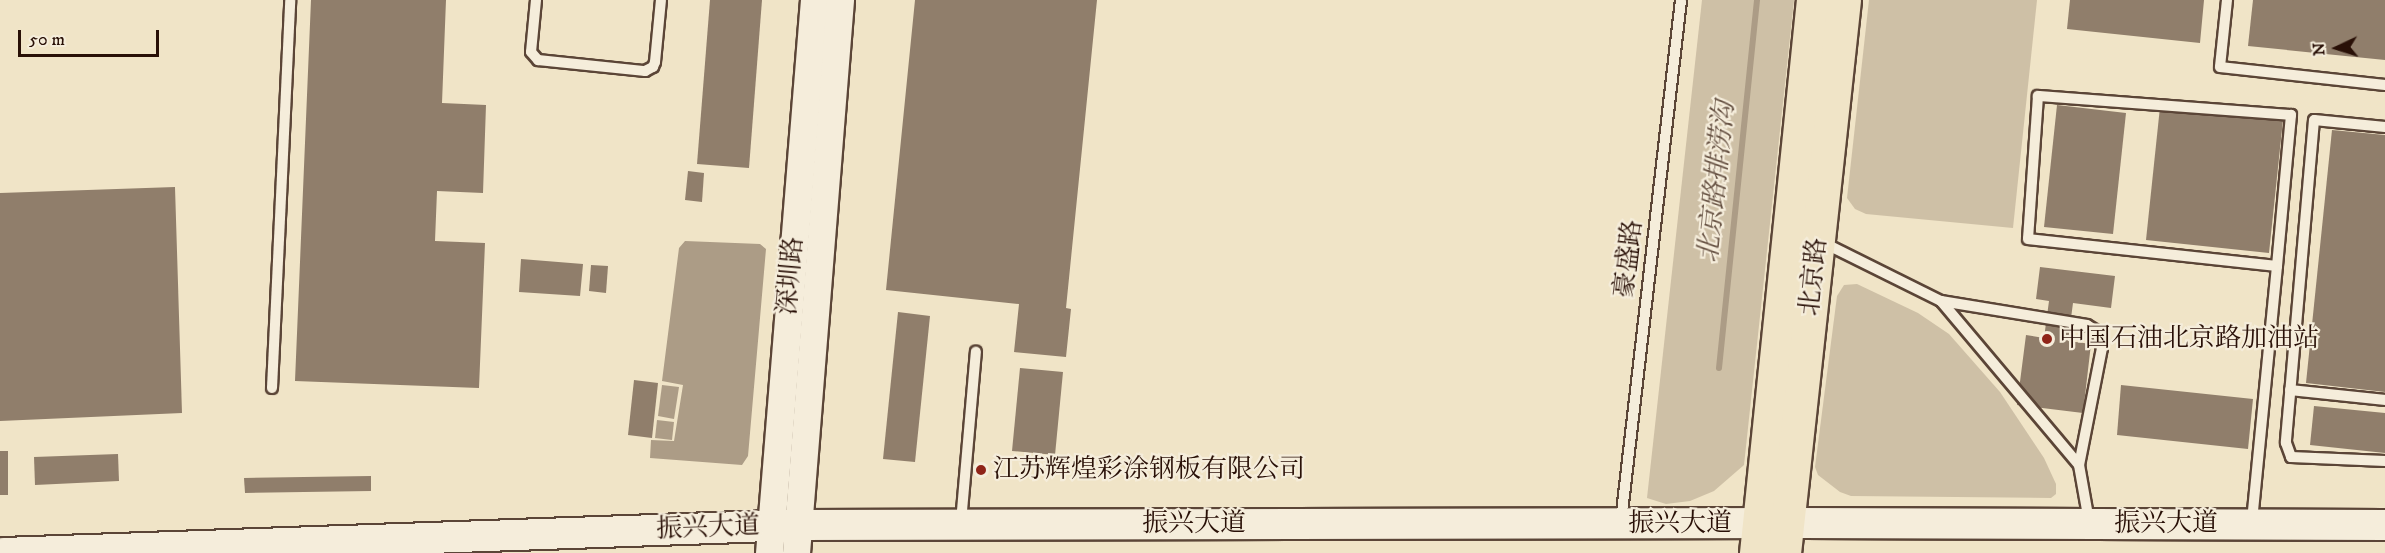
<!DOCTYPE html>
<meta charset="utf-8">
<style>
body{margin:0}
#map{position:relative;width:2385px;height:553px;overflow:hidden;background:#f0e4c7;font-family:"IM FELL DW Pica","Noto Serif SC",serif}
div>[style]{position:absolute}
.green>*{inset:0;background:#cec0a6}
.water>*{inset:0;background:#ac9c86}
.stream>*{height:6px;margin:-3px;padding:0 3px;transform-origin:3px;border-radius:3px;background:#ac9c86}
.building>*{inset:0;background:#907e6b}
.roads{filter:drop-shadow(2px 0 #5b4537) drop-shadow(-2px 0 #5b4537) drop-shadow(0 2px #5b4537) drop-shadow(0 -2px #5b4537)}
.service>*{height:10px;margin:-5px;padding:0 5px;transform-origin:5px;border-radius:5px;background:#f5eddb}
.tertiary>*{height:27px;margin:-13.5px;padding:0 13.5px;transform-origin:13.5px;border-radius:13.5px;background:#f5eddb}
.secondary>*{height:30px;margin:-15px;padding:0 15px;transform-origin:15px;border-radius:15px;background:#f5eddb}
.primary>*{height:33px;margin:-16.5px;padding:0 16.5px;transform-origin:16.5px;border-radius:16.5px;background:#f0e4c7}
.dots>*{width:16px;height:16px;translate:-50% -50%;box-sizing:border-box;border:3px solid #f5eddb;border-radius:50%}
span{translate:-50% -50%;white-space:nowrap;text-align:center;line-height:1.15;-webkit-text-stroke:4.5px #f5eddb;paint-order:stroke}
.street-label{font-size:26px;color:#291007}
.poi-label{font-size:26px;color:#291007}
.left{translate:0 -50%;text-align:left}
.water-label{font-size:27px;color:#644f40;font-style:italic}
.north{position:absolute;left:2307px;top:18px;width:60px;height:60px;-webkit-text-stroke:4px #f5eddb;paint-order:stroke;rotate:266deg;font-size:16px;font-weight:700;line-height:24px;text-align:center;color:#291007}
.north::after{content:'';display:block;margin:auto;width:21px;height:27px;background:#291007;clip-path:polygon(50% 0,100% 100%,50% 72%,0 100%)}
.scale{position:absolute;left:18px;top:30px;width:141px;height:27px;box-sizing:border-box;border:3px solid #291007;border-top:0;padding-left:8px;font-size:18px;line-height:21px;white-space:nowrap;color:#291007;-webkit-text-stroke:4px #f5eddb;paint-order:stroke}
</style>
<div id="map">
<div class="green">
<div style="clip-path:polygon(1702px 0,1794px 0,1744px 465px,1714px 491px,1690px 501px,1666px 504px,1647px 498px)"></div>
<div style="clip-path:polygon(1869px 0,2037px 0,2013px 228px,1866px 214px,1855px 209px,1847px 198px)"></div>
<div style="clip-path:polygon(1857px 284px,1918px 313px,1949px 334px,2000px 392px,2044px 458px,2056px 484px,2056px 494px,2051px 498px,1851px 496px,1840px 492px,1818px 475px,1815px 467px,1837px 296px,1844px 285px)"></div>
</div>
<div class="water">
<div style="clip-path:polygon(685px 241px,760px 244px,766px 249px,748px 456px,742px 465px,650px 458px,651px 440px,674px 441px,683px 385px,662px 381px,679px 248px)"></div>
<div style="clip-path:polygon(662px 385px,679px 387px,674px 419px,658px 416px)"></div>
<div style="clip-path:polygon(657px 420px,674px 422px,672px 440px,655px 438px)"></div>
</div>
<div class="stream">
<div style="left:1719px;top:368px;width:370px;rotate:-84.1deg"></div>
</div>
<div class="building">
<div style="clip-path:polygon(311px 0,446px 0,442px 103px,486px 105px,483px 193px,437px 191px,435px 241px,485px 243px,479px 388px,295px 381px)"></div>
<div style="clip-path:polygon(710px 0,762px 0,749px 168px,697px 164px)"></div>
<div style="clip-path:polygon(915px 0,1097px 0,1066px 308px,1071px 309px,1066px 357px,1014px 352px,1019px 304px,886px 290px)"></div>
<div style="clip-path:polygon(2070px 0,2204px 0,2200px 43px,2067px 29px)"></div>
<div style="clip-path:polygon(2253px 0,2385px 0,2385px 60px,2248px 46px)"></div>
<div style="clip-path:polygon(2057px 105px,2126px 113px,2113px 234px,2044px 227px)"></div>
<div style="clip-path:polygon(2160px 107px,2283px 120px,2269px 253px,2146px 240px)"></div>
<div style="clip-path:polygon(2332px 130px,2385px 135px,2385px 392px,2306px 383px)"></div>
<div style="clip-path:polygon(688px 171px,704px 173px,702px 202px,685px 200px)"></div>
<div style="clip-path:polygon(175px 187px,182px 413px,0 421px,0 193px)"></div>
<div style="clip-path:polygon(521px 259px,583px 264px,580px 296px,519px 292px)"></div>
<div style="clip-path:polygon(591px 265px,608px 266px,606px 293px,589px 291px)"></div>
<div style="clip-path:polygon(2040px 267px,2115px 276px,2111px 308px,2073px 303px,2068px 341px,2091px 344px,2083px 413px,2017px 405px,2026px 335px,2044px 338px,2049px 301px,2036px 299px)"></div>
<div style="clip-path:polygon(898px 312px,930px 316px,915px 462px,883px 459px)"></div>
<div style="clip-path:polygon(1020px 368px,1063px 372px,1055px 455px,1012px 451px)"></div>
<div style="clip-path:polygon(634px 380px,658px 383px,652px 438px,628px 435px)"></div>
<div style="clip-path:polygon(2121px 385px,2253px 399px,2248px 449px,2117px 435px)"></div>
<div style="clip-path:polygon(2314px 406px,2385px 413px,2385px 453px,2310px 445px)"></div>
<div style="clip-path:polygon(0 451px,8px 451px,8px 495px,0 495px)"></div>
<div style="clip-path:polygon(118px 454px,119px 481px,35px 485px,34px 457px)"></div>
<div style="clip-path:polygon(371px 476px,371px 491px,245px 493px,244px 478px)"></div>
</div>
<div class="roads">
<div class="service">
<div style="left:536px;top:0;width:52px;rotate:95.5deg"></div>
<div style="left:531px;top:52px;width:11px;rotate:49deg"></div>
<div style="left:538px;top:60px;width:108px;rotate:5.9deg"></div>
<div style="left:645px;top:71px;width:9px;rotate:-27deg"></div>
<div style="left:653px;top:67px;width:5px;rotate:-68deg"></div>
<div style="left:655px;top:62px;width:62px;rotate:-84.5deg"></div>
<div style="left:2227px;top:0;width:67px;rotate:96deg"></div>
<div style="left:2220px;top:67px;width:166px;rotate:6.2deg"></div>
<div style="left:2385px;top:127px;width:71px;rotate:-174.4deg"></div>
<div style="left:2314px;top:120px;width:324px;rotate:95deg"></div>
<div style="left:2286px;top:443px;width:15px;rotate:70deg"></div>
<div style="left:2291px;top:457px;width:94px;rotate:2.4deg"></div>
<div style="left:1822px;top:242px;width:133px;rotate:26.4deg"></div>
<div style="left:1941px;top:301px;width:148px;rotate:9.3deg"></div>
<div style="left:2087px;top:325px;width:12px;rotate:31deg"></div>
<div style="left:2097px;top:331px;width:18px;rotate:74deg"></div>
<div style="left:2102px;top:348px;width:119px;rotate:101.1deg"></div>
<div style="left:2079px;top:465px;width:57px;rotate:79.9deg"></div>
<div style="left:1941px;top:301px;width:214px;rotate:49.9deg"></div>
<div style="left:272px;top:388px;width:388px;rotate:-87.3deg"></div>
<div style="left:2290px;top:390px;width:96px;rotate:6deg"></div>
<div style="left:1621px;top:521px;width:524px;rotate:-83.43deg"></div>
<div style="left:2252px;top:521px;width:256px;rotate:-84.4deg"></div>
<div style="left:2277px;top:266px;width:152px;rotate:-84.7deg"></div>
<div style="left:2291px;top:115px;width:254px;rotate:-175.7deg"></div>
<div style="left:2038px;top:96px;width:143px;rotate:94deg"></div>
<div style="left:2028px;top:239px;width:250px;rotate:6.2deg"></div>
<div style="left:961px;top:522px;width:171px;rotate:-85deg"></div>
</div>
<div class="tertiary">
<div style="left:769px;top:553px;width:555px;rotate:-85.35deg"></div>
<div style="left:796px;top:553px;width:555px;rotate:-85.45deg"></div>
</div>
<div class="secondary">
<div style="left:4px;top:553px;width:794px;rotate:-2.02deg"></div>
<div style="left:798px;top:525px;width:990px;rotate:-0.12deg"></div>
<div style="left:1788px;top:523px;width:597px;rotate:0.19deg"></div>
</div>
<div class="primary">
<div style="left:1756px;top:553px;width:556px;rotate:-84.12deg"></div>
<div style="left:1784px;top:553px;width:556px;rotate:-83.81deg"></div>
</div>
</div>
<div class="dots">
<div style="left:2047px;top:339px;background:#8f2418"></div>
<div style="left:981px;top:470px;background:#8f2418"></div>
</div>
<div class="street-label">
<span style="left:1629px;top:259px;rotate:-83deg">豪盛路</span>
<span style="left:791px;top:276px;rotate:-85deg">深圳路</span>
<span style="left:1814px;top:277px;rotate:-84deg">北京路</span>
<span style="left:1194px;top:524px">振兴大道</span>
<span style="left:1680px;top:524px">振兴大道</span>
<span style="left:2166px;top:524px">振兴大道</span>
<span style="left:708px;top:528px;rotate:-2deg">振兴大道</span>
</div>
<div class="poi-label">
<span class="left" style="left:2059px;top:339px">中国石油北京路加油站</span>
<span class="left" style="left:993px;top:470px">江苏辉煌彩涂钢板有限公司</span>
</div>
<div class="water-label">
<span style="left:1717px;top:182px;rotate:-84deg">北京路排涝沟</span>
</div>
<div class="north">N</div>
<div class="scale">50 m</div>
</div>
